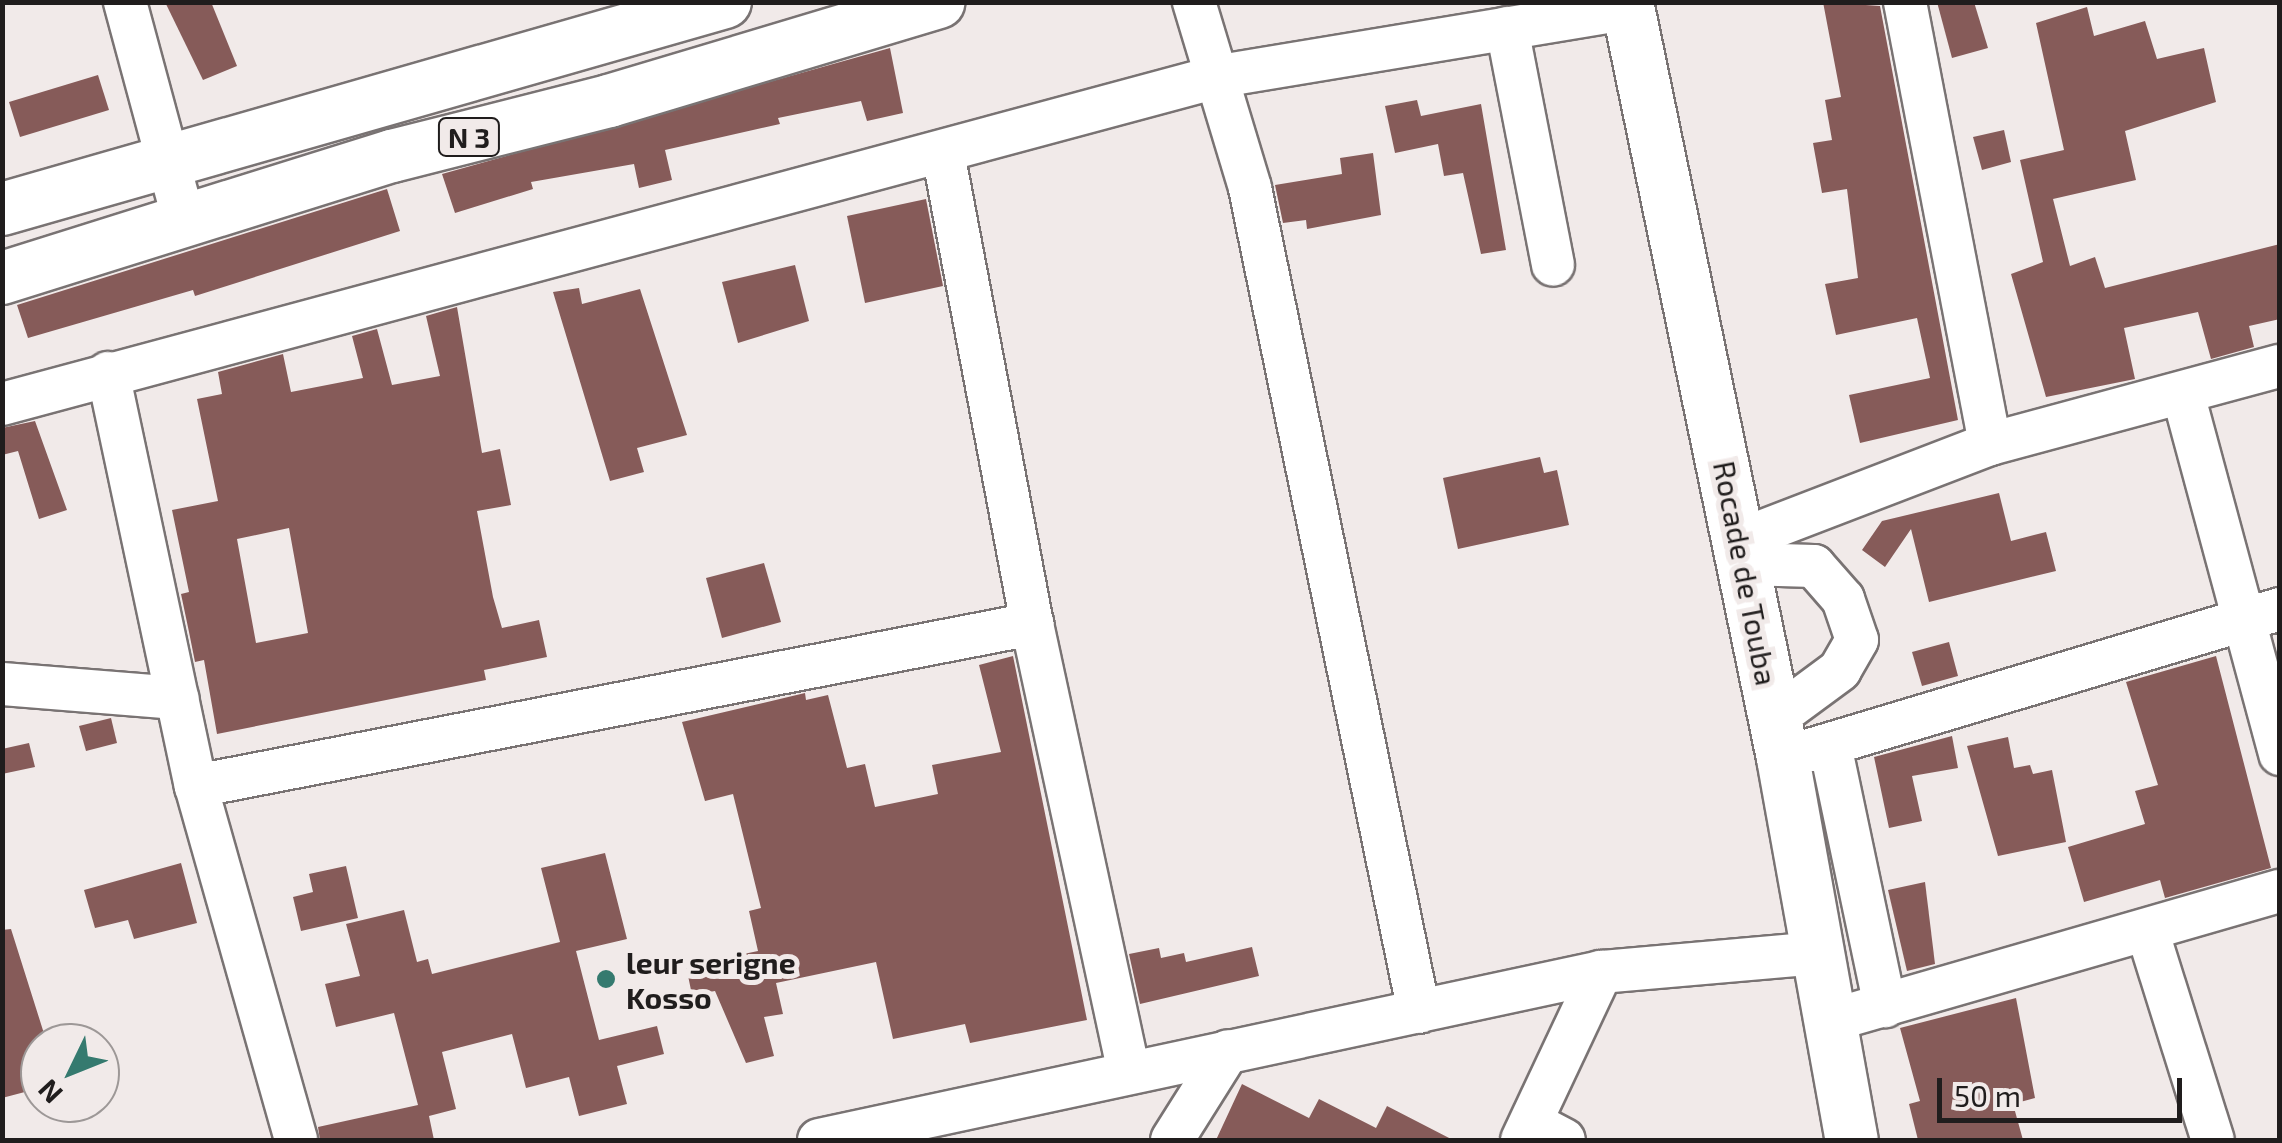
<!DOCTYPE html>
<style>
body{margin:0}
#map{position:relative;width:2282px;height:1143px;overflow:hidden;background:#f1eae9;font-family:"Exo 2",sans-serif}
div>[style]{position:absolute}
.building>*{inset:0;background:#865b59}
.roads{filter:drop-shadow(2px 0 #797373) drop-shadow(-2px 0 #797373) drop-shadow(0 2px #797373) drop-shadow(0 -2px #797373)}
.minor>*{height:42px;margin:-21px;padding:0 21px;transform-origin:21px;border-radius:21px;background:#fff}
.major>*{height:52px;margin:-26px;padding:0 26px;transform-origin:26px;border-radius:26px;background:#fff}
.dots>*{width:28px;height:28px;translate:-50% -50%;box-sizing:border-box;border:5px solid #f1eae9;border-radius:50%}
span{translate:-50% -50%;white-space:nowrap;text-align:center;line-height:1.15;-webkit-text-stroke:10px #f1eae9;paint-order:stroke}
.shield-label span{padding:2px 8px;background:#f1eae9;border:2px solid;border-radius:8px;-webkit-text-stroke-width:0}
.shield-label{font-size:28px;color:#201d1d;font-weight:700}
.street-label{font-size:30px;color:#201d1d}
.poi-label{font-size:30px;color:#201d1d;font-weight:700}
.left{translate:0 -50%;text-align:left}
.frame{position:absolute;inset:0;border:5px solid #201d1d;pointer-events:none}
.north{position:absolute;left:20px;top:1023px;width:100px;height:100px;box-sizing:border-box;background:#f1eae9;border:2px solid #9d9897;border-radius:50%;rotate:227deg;font-size:28px;font-weight:700;line-height:40px;text-align:center;color:#201d1d}
.north::after{content:'';display:block;margin:auto;width:35px;height:45px;background:#357a6f;clip-path:polygon(50% 0,100% 100%,50% 72%,0 100%)}
.scale{position:absolute;left:1937px;top:1078px;width:245px;height:45px;box-sizing:border-box;border:5px solid #201d1d;border-top:0;padding-left:12px;font-size:30px;line-height:35px;white-space:nowrap;color:#201d1d;-webkit-text-stroke:8px #f1eae9;paint-order:stroke}
</style>
<div id="map">
<div class="building">
<div style="clip-path:polygon(165px 2px,211px 2px,237px 66px,203px 80px)"></div>
<div style="clip-path:polygon(1823px 2px,1880px 6px,1958px 420px,1860px 443px,1849px 395px,1930px 378px,1917px 318px,1836px 335px,1825px 284px,1858px 278px,1847px 189px,1822px 193px,1813px 143px,1832px 140px,1825px 100px,1841px 97px)"></div>
<div style="clip-path:polygon(1937px 2px,1974px 2px,1988px 48px,1952px 58px)"></div>
<div style="clip-path:polygon(2087px 7px,2094px 36px,2145px 21px,2157px 59px,2204px 48px,2216px 102px,2125px 131px,2136px 180px,2053px 199px,2070px 266px,2095px 257px,2105px 288px,2280px 244px,2280px 319px,2249px 326px,2254px 347px,2211px 359px,2198px 312px,2124px 328px,2135px 379px,2046px 397px,2011px 274px,2043px 262px,2020px 160px,2064px 150px,2036px 23px)"></div>
<div style="clip-path:polygon(890px 48px,903px 113px,867px 121px,861px 101px,778px 118px,780px 124px,665px 150px,672px 180px,639px 188px,634px 164px,531px 182px,533px 189px,455px 213px,442px 174px)"></div>
<div style="clip-path:polygon(98px 75px,109px 110px,20px 137px,9px 102px)"></div>
<div style="clip-path:polygon(1417px 100px,1421px 116px,1481px 104px,1506px 250px,1481px 254px,1463px 173px,1444px 176px,1438px 144px,1395px 153px,1385px 106px)"></div>
<div style="clip-path:polygon(2004px 130px,2011px 162px,1982px 170px,1973px 137px)"></div>
<div style="clip-path:polygon(1373px 153px,1381px 215px,1307px 229px,1306px 220px,1283px 223px,1275px 185px,1342px 174px,1340px 158px)"></div>
<div style="clip-path:polygon(387px 189px,400px 231px,195px 296px,193px 290px,28px 338px,17px 305px)"></div>
<div style="clip-path:polygon(926px 199px,943px 286px,865px 303px,847px 216px)"></div>
<div style="clip-path:polygon(795px 265px,809px 321px,738px 343px,722px 282px)"></div>
<div style="clip-path:polygon(579px 288px,582px 304px,640px 289px,687px 435px,637px 448px,644px 472px,610px 481px,553px 292px)"></div>
<div style="clip-path:polygon(evenodd,457px 307px,482px 453px,500px 449px,511px 505px,477px 511px,493px 597px,502px 628px,539px 620px,547px 657px,484px 670px,486px 680px,217px 734px,204px 660px,195px 662px,189px 632px,181px 594px,189px 592px,172px 510px,218px 501px,197px 399px,222px 394px,218px 372px,283px 354px,291px 392px,363px 378px,352px 336px,377px 329px,392px 385px,440px 376px,426px 316px,457px 307px,289px 528px,308px 633px,256px 643px,237px 539px,289px 528px)"></div>
<div style="clip-path:polygon(35px 421px,67px 510px,39px 519px,18px 451px,2px 455px,2px 428px)"></div>
<div style="clip-path:polygon(1540px 457px,1544px 473px,1557px 470px,1569px 525px,1458px 549px,1443px 478px)"></div>
<div style="clip-path:polygon(1999px 493px,2011px 541px,2046px 532px,2056px 571px,1929px 602px,1911px 529px,1885px 567px,1862px 550px,1882px 521px)"></div>
<div style="clip-path:polygon(764px 563px,781px 622px,722px 638px,706px 578px)"></div>
<div style="clip-path:polygon(1949px 642px,1958px 676px,1922px 686px,1912px 652px)"></div>
<div style="clip-path:polygon(1013px 656px,1087px 1020px,970px 1043px,965px 1024px,893px 1039px,876px 962px,776px 983px,783px 1014px,764px 1017px,774px 1056px,746px 1063px,715px 991px,692px 995px,686px 966px,758px 951px,749px 911px,761px 908px,733px 794px,705px 801px,682px 722px,805px 693px,806px 700px,828px 695px,847px 768px,865px 764px,875px 807px,938px 794px,932px 765px,1001px 752px,979px 665px)"></div>
<div style="clip-path:polygon(2216px 656px,2271px 868px,2165px 898px,2160px 880px,2084px 902px,2068px 847px,2145px 824px,2135px 791px,2158px 785px,2126px 682px)"></div>
<div style="clip-path:polygon(111px 718px,117px 743px,86px 751px,79px 726px)"></div>
<div style="clip-path:polygon(1952px 736px,1958px 768px,1912px 776px,1922px 821px,1889px 828px,1874px 757px)"></div>
<div style="clip-path:polygon(2008px 737px,2014px 768px,2030px 765px,2033px 774px,2052px 770px,2066px 842px,1998px 856px,1967px 746px)"></div>
<div style="clip-path:polygon(29px 743px,35px 767px,2px 774px,2px 749px)"></div>
<div style="clip-path:polygon(605px 853px,627px 939px,576px 951px,599px 1040px,657px 1026px,664px 1054px,617px 1066px,627px 1104px,579px 1116px,569px 1077px,526px 1088px,512px 1034px,442px 1052px,456px 1109px,429px 1116px,434px 1140px,320px 1140px,318px 1127px,418px 1105px,394px 1013px,336px 1027px,325px 984px,360px 976px,346px 924px,404px 910px,417px 962px,428px 959px,432px 974px,560px 942px,541px 868px)"></div>
<div style="clip-path:polygon(181px 863px,197px 923px,134px 939px,128px 920px,95px 928px,84px 890px)"></div>
<div style="clip-path:polygon(346px 866px,358px 918px,301px 931px,293px 897px,313px 892px,309px 874px)"></div>
<div style="clip-path:polygon(1925px 882px,1935px 964px,1907px 971px,1888px 890px)"></div>
<div style="clip-path:polygon(11px 929px,47px 1043px,40px 1043px,40px 1088px,2px 1098px,2px 930px)"></div>
<div style="clip-path:polygon(1252px 947px,1259px 976px,1140px 1004px,1129px 954px,1159px 948px,1161px 958px,1184px 953px,1186px 962px)"></div>
<div style="clip-path:polygon(2016px 998px,2035px 1098px,2013px 1104px,2023px 1140px,1918px 1140px,1909px 1104px,1920px 1101px,1900px 1028px)"></div>
<div style="clip-path:polygon(1242px 1084px,1309px 1118px,1319px 1099px,1376px 1128px,1387px 1106px,1453px 1140px,1216px 1140px)"></div>
</div>
<div class="roads">
<div class="minor">
<div style="left:125px;top:2px;width:227px;rotate:74.9deg"></div>
<div style="left:1194px;top:2px;width:194px;rotate:73.2deg"></div>
<div style="left:1250px;top:188px;width:841px;rotate:78.41deg"></div>
<div style="left:1905px;top:2px;width:450px;rotate:79.1deg"></div>
<div style="left:1507px;top:28px;width:241px;rotate:79deg"></div>
<div style="left:943px;top:153px;width:479px;rotate:79.3deg"></div>
<div style="left:1032px;top:624px;width:459px;rotate:77.8deg"></div>
<div style="left:108px;top:373px;width:422px;rotate:78deg"></div>
<div style="left:196px;top:786px;width:368px;rotate:74.2deg"></div>
<div style="left:2183px;top:394px;width:373px;rotate:74.9deg"></div>
<div style="left:2px;top:404px;width:1261px;rotate:-15.07deg"></div>
<div style="left:1220px;top:76px;width:417px;rotate:-9.4deg"></div>
<div style="left:1740px;top:540px;width:268px;rotate:-21deg"></div>
<div style="left:1990px;top:444px;width:300px;rotate:-15.1deg"></div>
<div style="left:1744px;top:564px;width:70px;rotate:1.6deg"></div>
<div style="left:1814px;top:566px;width:44px;rotate:48.7deg"></div>
<div style="left:1843px;top:599px;width:43px;rotate:71.1deg"></div>
<div style="left:1857px;top:640px;width:34px;rotate:120deg"></div>
<div style="left:1840px;top:670px;width:81px;rotate:143.6deg"></div>
<div style="left:2px;top:684px;width:176px;rotate:4.6deg"></div>
<div style="left:1830px;top:745px;width:267px;rotate:78.1deg"></div>
<div style="left:1783px;top:758px;width:519px;rotate:-16.69deg"></div>
<div style="left:196px;top:786px;width:852px;rotate:-10.97deg"></div>
<div style="left:2147px;top:930px;width:220px;rotate:72.6deg"></div>
<div style="left:1832px;top:1020px;width:466px;rotate:-16.1deg"></div>
<div style="left:1532px;top:1123px;width:36px;rotate:28deg"></div>
<div style="left:819px;top:1140px;width:800px;rotate:-12.12deg"></div>
<div style="left:1601px;top:972px;width:220px;rotate:-5deg"></div>
<div style="left:1172px;top:1140px;width:105px;rotate:-57.8deg"></div>
<div style="left:1522px;top:1140px;width:186px;rotate:-64.8deg"></div>
</div>
<div class="major">
<div style="left:1627px;top:2px;width:772px;rotate:78.34deg"></div>
<div style="left:1783px;top:758px;width:388px;rotate:79.8deg"></div>
<div style="left:2px;top:209px;width:752px;rotate:-15.98deg"></div>
<div style="left:2px;top:278px;width:409px;rotate:-17.4deg"></div>
<div style="left:392px;top:156px;width:224px;rotate:-14.2deg"></div>
<div style="left:609px;top:101px;width:344px;rotate:-16.7deg"></div>
</div>
</div>
<div class="dots">
<div style="left:606px;top:979px;background:#357a6f"></div>
</div>
<div class="shield-label">
<span style="left:469px;top:137px">N 3</span>
</div>
<div class="street-label">
<span style="left:1746px;top:573px;rotate:79deg">Rocade de Touba</span>
</div>
<div class="poi-label">
<span class="left" style="left:626px;top:979px">leur serigne<br>Kosso</span>
</div>
<div class="frame"></div>
<div class="north">N</div>
<div class="scale">50 m</div>
</div>
